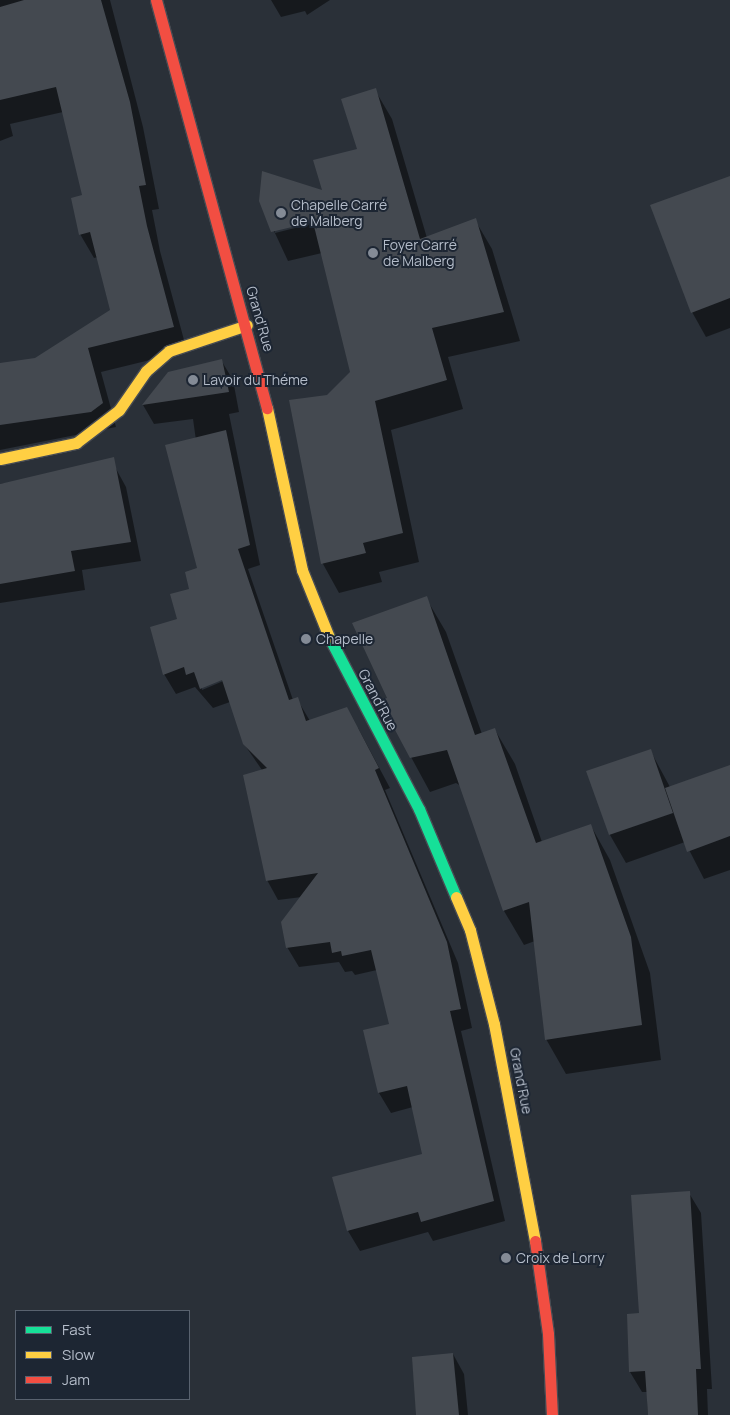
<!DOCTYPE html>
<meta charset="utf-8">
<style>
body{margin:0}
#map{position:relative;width:730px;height:1415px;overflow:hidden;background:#2a3038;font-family:Manrope,sans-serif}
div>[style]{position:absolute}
.shadow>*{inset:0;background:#0007}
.building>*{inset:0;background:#444950}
.roads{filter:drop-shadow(1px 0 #484c53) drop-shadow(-1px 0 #484c53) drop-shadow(0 1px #484c53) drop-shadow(0 -1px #484c53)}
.fast>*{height:11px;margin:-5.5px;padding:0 5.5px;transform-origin:5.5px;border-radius:5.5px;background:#16e098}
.slow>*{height:11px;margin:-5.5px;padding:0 5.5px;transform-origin:5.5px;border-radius:5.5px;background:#ffcf43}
.jam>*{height:11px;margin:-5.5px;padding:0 5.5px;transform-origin:5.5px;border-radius:5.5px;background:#f24e42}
.dots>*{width:14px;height:14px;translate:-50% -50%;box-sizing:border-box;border:2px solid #1d2633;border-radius:50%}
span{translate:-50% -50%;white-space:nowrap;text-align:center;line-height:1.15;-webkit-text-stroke:4px #1d2633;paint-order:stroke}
.poi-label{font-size:14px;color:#b4bcc9}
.left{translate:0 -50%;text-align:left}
.street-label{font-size:14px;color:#b4bcc9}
.legend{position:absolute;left:15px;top:1310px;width:175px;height:90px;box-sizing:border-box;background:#1d2633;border:1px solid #59626f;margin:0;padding:6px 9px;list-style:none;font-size:15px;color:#b4bcc9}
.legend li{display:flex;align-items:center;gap:10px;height:25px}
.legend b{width:25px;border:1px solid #59626f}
</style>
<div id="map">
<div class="shadow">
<div style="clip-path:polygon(0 0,110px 0,143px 127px,159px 209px,152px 210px,160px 251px,187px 351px,101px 372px,116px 427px,0 450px,0 364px,35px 359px,112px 311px,98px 257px,94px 258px,80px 234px,84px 196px,63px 112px,10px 124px,13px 136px,0 141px)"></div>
<div style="clip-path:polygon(271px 0,330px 0,307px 15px,305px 11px,281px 17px)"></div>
<div style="clip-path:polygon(evenodd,375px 90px,392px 119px,427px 238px,475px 220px,492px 249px,520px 341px,448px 357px,463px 409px,391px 430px,419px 562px,379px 572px,382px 582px,339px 593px,323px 564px,290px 401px,327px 397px,352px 372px,322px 253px,288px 261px,260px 201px,324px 192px,358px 150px,375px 90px,319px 219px,319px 222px,275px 233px,275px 230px,319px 219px)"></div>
<div style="clip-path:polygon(730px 177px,730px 328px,706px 337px,692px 312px)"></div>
<div style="clip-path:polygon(evenodd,221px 360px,233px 380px,239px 412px,229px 414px,260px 565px,248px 569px,293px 700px,297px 699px,310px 721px,358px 728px,390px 788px,385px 790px,458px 963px,472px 1028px,461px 1031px,505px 1221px,433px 1241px,428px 1232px,360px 1251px,348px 1231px,424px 1154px,413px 1107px,391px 1113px,379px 1093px,391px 1025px,377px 970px,355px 975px,352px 971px,345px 972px,339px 962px,299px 967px,287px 947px,302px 897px,278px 900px,267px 880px,262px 770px,244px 744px,230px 702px,213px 708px,195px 687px,176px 694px,164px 674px,199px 569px,198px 455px,193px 419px,154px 424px,143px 405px,221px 360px,228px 677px,228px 679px,202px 690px,202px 687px,228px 677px)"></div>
<div style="clip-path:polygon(115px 467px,126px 487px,141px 561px,82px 570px,85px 590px,0 603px,0 484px)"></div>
<div style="clip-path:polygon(426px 598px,446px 632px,482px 734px,495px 730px,515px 764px,542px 842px,591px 826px,610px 860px,650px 973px,661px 1060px,566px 1074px,546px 1039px,535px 941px,524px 945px,504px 911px,461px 786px,456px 783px,430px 792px,411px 757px,389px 699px)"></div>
<div style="clip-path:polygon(650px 750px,670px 787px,730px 770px,730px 870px,704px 879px,685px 842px,626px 863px,610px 835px,588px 772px)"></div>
<div style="clip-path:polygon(689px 1193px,701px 1213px,712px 1389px,707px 1389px,708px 1415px,648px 1415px,647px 1392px,642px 1392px,630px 1372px,640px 1314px)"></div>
<div style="clip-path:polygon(453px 1354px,464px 1374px,468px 1415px,417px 1415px)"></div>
</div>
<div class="building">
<div style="clip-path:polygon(24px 0,101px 0,130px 102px,146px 185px,139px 186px,147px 226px,174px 327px,88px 348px,103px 403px,91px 412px,0 425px,0 363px,35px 358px,110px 310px,90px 232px,79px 235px,71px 198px,82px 195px,56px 87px,0 100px,0 7px)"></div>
<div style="clip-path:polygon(376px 88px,420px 239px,476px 218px,504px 312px,432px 328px,447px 380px,375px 401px,403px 533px,363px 543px,366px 553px,321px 564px,289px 400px,327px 395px,350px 372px,313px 222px,271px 232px,259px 201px,262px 171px,322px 190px,313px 160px,357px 149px,341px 99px)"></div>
<div style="clip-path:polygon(730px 176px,730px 298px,691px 313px,650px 205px)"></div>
<div style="clip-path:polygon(222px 359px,229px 392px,142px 405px,168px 372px)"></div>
<div style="clip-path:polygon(226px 430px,250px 545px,238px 549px,289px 700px,298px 697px,306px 721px,347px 707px,379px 768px,375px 770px,447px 942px,461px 1009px,450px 1011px,494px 1201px,421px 1222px,418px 1212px,347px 1231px,332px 1177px,422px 1154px,407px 1086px,378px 1093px,376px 1085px,363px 1030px,389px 1024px,371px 950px,342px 956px,341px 951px,332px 953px,330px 942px,286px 948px,281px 922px,318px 873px,266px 881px,243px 775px,267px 768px,243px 744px,222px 680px,200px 689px,194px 672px,186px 675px,184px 667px,163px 675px,150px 627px,177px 619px,170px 594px,189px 589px,185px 572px,197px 568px,165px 445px)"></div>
<div style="clip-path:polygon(114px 457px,131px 542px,71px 551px,75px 571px,0 584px,0 484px)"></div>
<div style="clip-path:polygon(427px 596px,475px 735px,495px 728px,536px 843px,591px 824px,631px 937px,642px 1025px,545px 1040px,529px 902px,503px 911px,447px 750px,410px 758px,379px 700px,387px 698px,352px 623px)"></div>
<div style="clip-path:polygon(651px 749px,673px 813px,609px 835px,586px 771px)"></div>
<div style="clip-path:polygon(730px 765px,730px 836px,687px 852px,665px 788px)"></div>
<div style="clip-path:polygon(690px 1191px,701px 1369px,696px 1369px,698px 1415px,648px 1415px,645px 1371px,629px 1372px,627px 1314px,639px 1313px,631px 1195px)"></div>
<div style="clip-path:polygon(453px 1353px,459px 1415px,416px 1415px,412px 1357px)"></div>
</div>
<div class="roads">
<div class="fast">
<div style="left:329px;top:637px;width:194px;rotate:62.4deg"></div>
<div style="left:419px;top:809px;width:95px;rotate:67.2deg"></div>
</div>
<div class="slow">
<div style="left:267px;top:408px;width:166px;rotate:77.8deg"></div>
<div style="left:302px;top:570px;width:72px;rotate:68.1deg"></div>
<div style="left:0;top:459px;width:78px;rotate:-11.9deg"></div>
<div style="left:76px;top:443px;width:54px;rotate:-37.5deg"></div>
<div style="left:119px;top:410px;width:47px;rotate:-55.3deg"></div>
<div style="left:146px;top:371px;width:30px;rotate:-41deg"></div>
<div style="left:169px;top:351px;width:82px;rotate:-18.4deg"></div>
<div style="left:456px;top:897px;width:36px;rotate:67deg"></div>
<div style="left:470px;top:930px;width:97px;rotate:75.7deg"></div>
<div style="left:494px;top:1024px;width:221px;rotate:79.3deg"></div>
</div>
<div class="jam">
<div style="left:156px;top:0;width:423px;rotate:74.8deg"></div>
<div style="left:535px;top:1241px;width:94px;rotate:82deg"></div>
<div style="left:548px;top:1334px;width:81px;rotate:87.2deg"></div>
</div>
</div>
<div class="dots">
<div style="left:281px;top:213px;background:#848b96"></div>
<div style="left:373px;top:253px;background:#848b96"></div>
<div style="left:193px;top:380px;background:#848b96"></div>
<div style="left:306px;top:639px;background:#848b96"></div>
<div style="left:506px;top:1258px;background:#848b96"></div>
</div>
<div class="poi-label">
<span class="left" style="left:291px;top:213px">Chapelle Carré<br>de Malberg</span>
<span class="left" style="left:383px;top:253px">Foyer Carré<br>de Malberg</span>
<span class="left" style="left:203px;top:380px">Lavoir du Théme</span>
<span class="left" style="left:316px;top:639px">Chapelle</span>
<span class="left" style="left:516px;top:1258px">Croix de Lorry</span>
</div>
<div class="street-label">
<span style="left:260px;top:319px;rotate:74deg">Grand'Rue</span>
<span style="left:378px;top:700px;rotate:62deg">Grand'Rue</span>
<span style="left:521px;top:1081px;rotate:79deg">Grand'Rue</span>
</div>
<ul class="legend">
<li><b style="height:6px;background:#16e098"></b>Fast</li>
<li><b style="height:6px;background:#ffcf43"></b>Slow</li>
<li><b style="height:6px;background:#f24e42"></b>Jam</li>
</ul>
</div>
